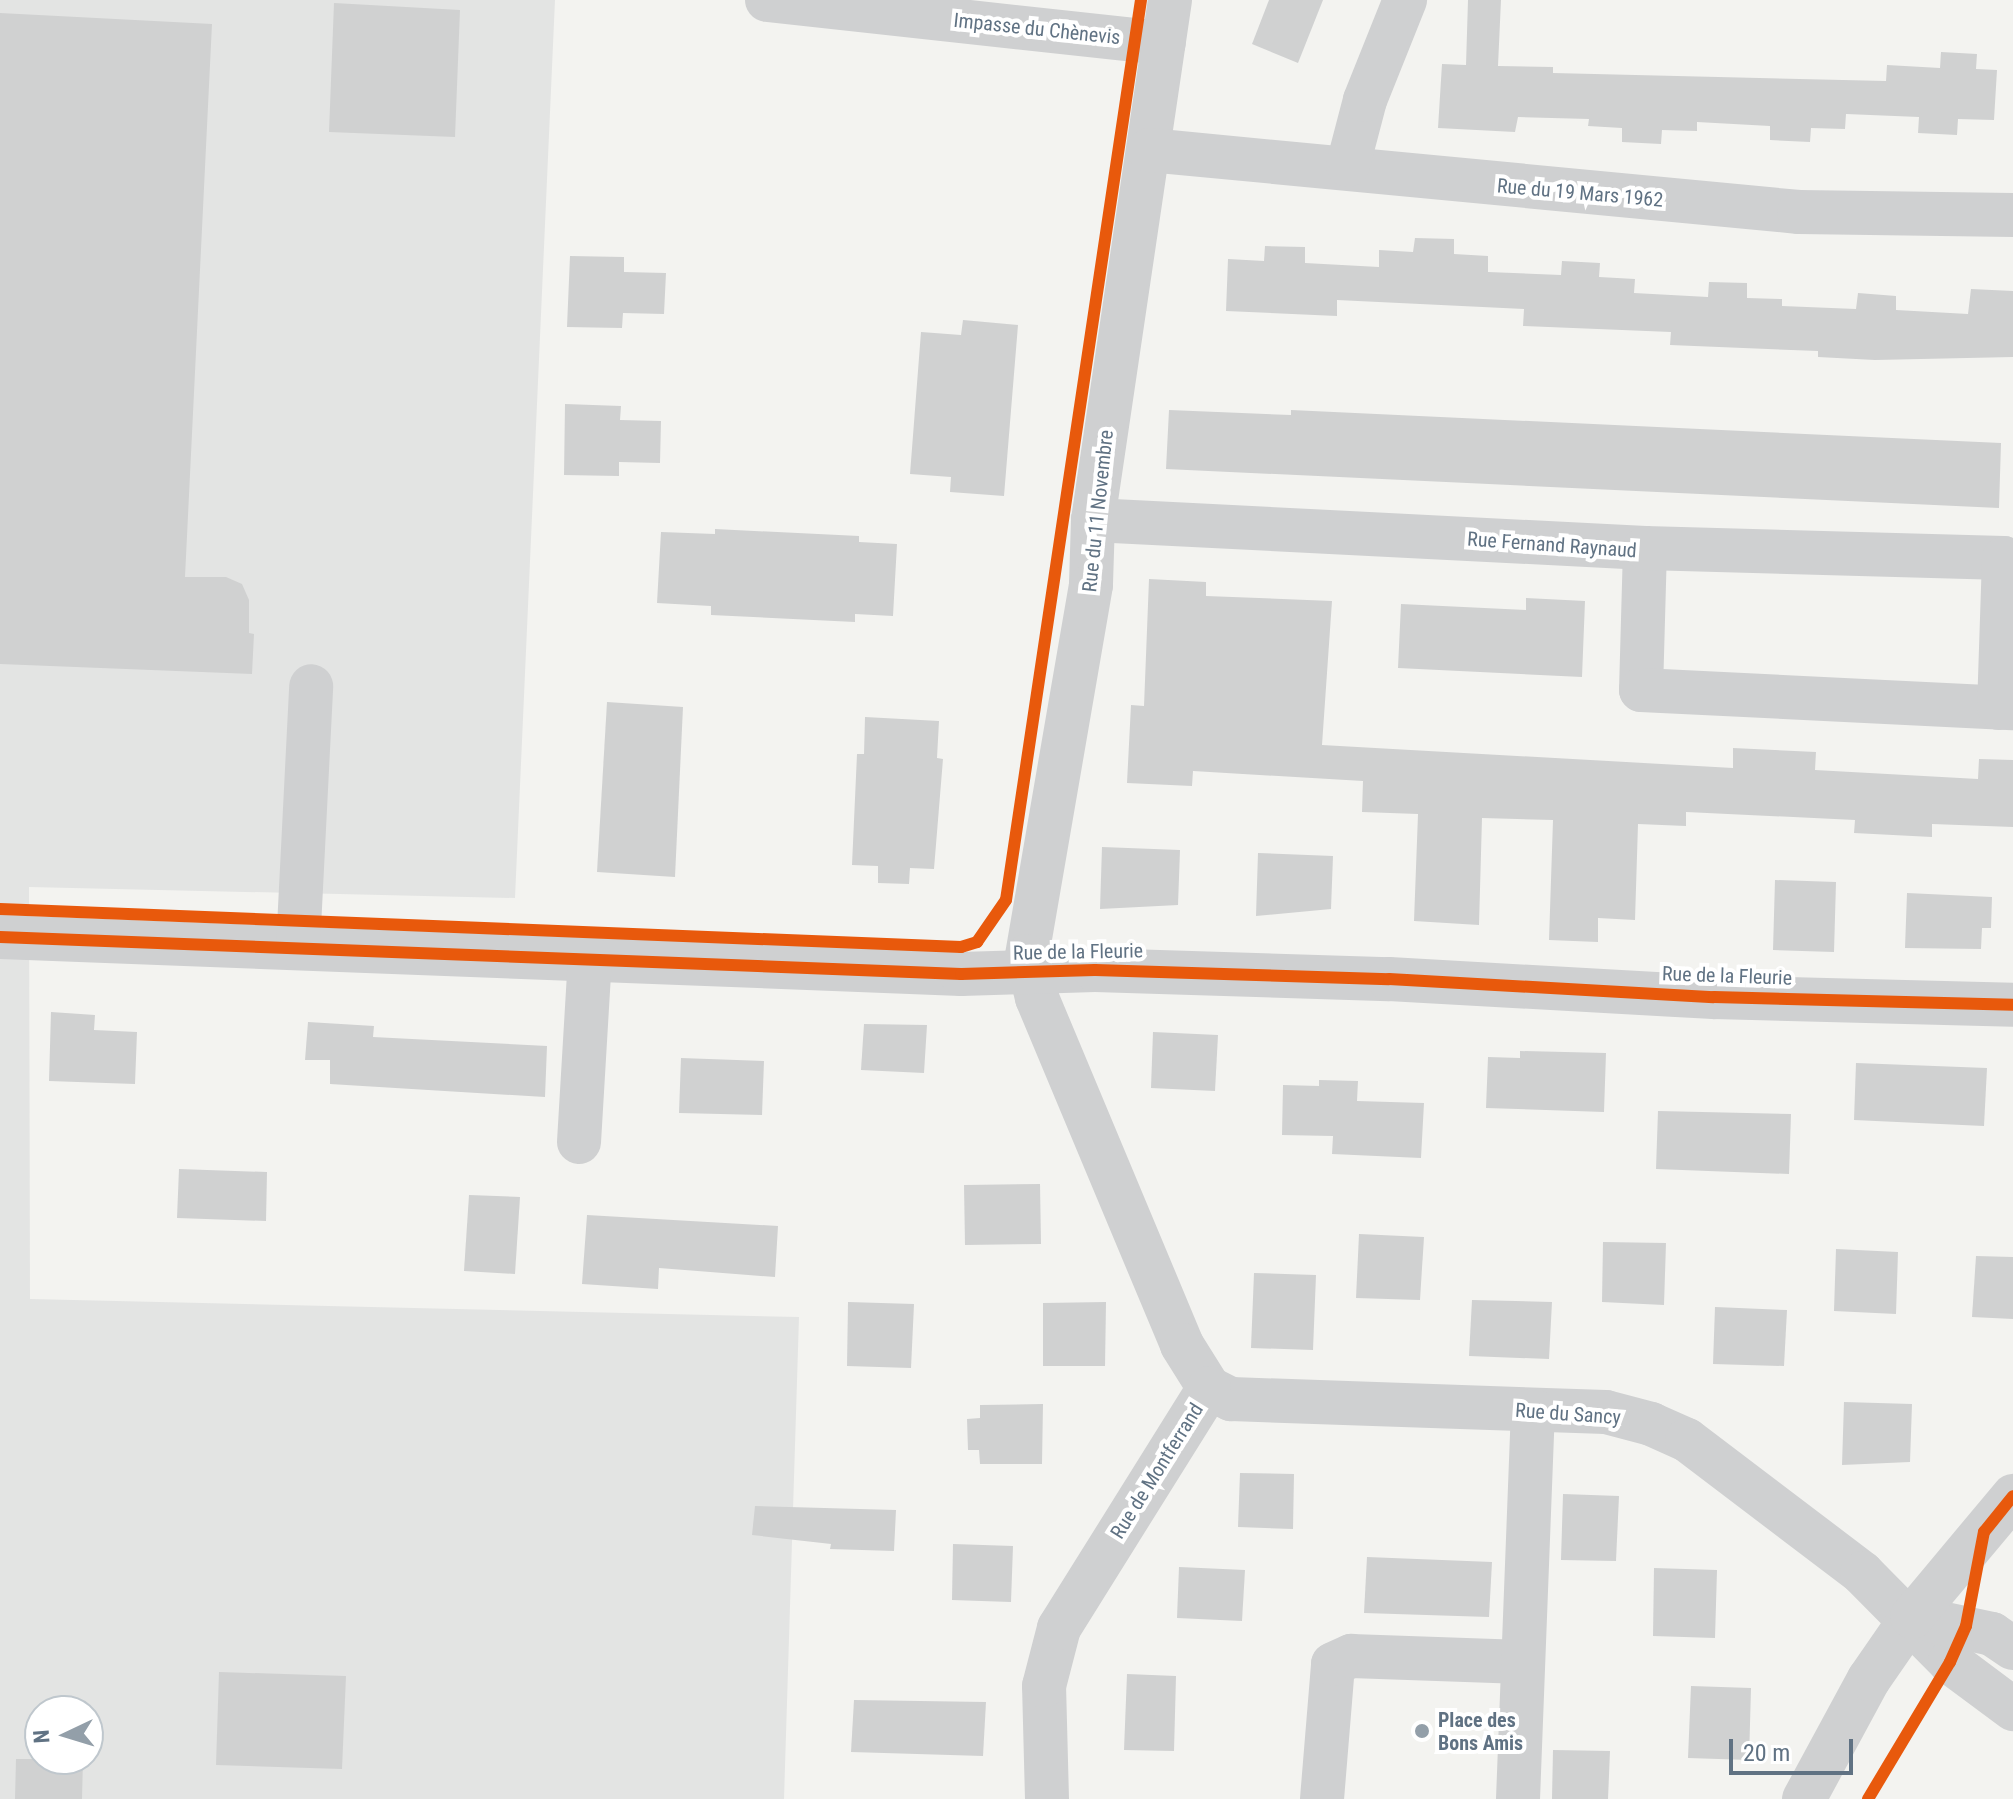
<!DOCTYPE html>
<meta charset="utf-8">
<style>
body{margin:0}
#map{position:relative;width:2013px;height:1799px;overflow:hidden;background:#f3f3f0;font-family:"Roboto Condensed",sans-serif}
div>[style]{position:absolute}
.built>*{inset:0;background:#e3e4e3}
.building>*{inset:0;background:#d0d1d1}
.minor>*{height:44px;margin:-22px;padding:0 22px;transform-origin:22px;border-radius:22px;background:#cfd0d1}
.cycleway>*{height:12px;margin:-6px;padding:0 6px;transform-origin:6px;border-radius:6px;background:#e8590c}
.dots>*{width:22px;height:22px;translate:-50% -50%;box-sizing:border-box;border:4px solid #fff;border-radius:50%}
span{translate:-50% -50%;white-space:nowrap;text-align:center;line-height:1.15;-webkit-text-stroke:8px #fff;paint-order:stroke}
.street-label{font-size:20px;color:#607283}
.poi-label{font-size:20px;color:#607283;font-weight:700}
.left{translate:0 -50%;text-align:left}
.north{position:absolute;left:24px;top:1695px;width:80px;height:80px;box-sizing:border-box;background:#fff;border:2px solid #bfc7cd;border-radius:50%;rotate:266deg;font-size:22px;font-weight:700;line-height:32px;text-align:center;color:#607283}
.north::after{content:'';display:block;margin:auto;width:28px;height:36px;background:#939fa9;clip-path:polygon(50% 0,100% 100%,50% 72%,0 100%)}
.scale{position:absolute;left:1729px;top:1739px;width:124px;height:36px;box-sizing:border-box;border:4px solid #607283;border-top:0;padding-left:10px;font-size:24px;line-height:28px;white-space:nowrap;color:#607283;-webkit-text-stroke:6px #fff;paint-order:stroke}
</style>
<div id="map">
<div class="built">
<div style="clip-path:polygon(evenodd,0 0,555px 0,515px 898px,29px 887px,30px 1299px,799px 1317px,784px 1799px,0 1799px,0 0,40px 1711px,88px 1711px,88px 1759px,40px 1759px,40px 1711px)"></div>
</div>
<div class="building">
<div style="clip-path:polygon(1269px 0,1323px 0,1298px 63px,1252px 44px)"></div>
<div style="clip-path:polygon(1468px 0,1501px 0,1498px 66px,1553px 67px,1553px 73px,1886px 81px,1887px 65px,1940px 68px,1941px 52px,1977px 54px,1976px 69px,1997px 70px,1994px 120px,1958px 119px,1957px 135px,1918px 133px,1919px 117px,1846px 114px,1845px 129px,1811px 128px,1810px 142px,1770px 140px,1770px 126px,1697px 122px,1697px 131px,1662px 130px,1661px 144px,1622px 142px,1622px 128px,1588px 126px,1589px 119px,1518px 117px,1515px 132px,1438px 128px,1442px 64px,1466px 65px)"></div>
<div style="clip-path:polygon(334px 3px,460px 10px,455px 137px,329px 132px)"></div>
<div style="clip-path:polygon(0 13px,212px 24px,185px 577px,226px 577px,242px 584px,249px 600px,249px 633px,254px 634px,252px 674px,0 664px)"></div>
<div style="clip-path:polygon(1415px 238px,1454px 239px,1454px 254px,1488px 256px,1488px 272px,1561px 275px,1562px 261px,1600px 263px,1599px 277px,1635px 279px,1634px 293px,1708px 297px,1709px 282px,1747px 283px,1747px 298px,1782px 299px,1782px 306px,1856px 309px,1858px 293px,1896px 296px,1896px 310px,1968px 314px,1971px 289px,2013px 291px,2013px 357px,1875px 360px,1818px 357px,1818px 351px,1670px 345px,1671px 332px,1523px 326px,1524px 309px,1337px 300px,1337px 316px,1226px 311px,1228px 259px,1264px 261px,1265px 246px,1305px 247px,1305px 263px,1379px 267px,1379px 250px,1413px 252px)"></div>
<div style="clip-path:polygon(570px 256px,624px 257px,624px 272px,666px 273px,664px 314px,623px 313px,622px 328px,567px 327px)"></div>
<div style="clip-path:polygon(963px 320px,1018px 325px,1004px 496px,950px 492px,951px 477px,910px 474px,921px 332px,961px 335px)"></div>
<div style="clip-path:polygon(565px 404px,621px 406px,620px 420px,661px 421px,660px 463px,619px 462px,619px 476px,564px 475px)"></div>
<div style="clip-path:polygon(1169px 410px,1291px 415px,1291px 410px,2001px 443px,1999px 508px,1166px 469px)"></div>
<div style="clip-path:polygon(715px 529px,859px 536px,859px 542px,897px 544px,893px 616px,855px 614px,855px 622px,711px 615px,711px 606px,657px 603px,661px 532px,715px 534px)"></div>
<div style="clip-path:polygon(1149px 579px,1206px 582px,1206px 596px,1332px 601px,1322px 745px,1733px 768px,1733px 748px,1816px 752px,1815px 770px,1978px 779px,1979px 759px,2013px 760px,2013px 827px,1932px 824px,1932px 837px,1854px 833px,1855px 820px,1686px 812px,1686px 826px,1638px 824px,1635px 920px,1598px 918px,1598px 942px,1549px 940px,1553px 820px,1482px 818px,1479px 925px,1414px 921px,1418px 814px,1362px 812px,1363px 781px,1193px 771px,1192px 786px,1127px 783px,1131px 705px,1144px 706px)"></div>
<div style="clip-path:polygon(1526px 598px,1585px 601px,1582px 677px,1398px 668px,1401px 604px,1526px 610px)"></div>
<div style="clip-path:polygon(607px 702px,683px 707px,675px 877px,597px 872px)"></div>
<div style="clip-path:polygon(865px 717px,939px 721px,937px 758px,943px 759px,934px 869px,910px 868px,909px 884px,878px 883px,878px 866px,852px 865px,857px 754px,864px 754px)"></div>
<div style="clip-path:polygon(1102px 847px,1180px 850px,1178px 905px,1100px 909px)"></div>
<div style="clip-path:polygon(1258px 853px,1333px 856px,1331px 909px,1256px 916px)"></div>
<div style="clip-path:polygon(1775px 880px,1836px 882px,1834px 952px,1773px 950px)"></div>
<div style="clip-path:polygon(1907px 893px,1992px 897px,1991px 928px,1982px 928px,1981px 949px,1905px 948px)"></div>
<div style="clip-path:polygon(51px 1012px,95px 1015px,94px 1030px,137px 1032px,135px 1084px,49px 1081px)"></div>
<div style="clip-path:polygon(308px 1022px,374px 1026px,373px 1037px,547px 1046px,545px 1097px,330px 1084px,330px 1060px,305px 1060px)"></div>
<div style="clip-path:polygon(864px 1024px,927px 1025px,924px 1073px,861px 1070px)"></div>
<div style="clip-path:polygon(1153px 1032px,1218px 1035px,1215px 1091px,1151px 1088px)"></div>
<div style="clip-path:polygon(1520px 1051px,1606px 1053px,1604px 1112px,1486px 1108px,1488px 1057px,1520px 1058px)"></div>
<div style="clip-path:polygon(681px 1058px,764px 1061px,762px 1115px,679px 1113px)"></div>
<div style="clip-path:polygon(1856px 1063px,1987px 1068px,1984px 1126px,1854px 1120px)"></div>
<div style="clip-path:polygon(1319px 1080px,1358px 1081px,1357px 1101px,1424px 1103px,1421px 1158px,1332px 1154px,1333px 1136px,1282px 1135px,1283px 1085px,1319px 1086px)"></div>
<div style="clip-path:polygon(1658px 1111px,1791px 1114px,1789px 1174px,1656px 1169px)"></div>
<div style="clip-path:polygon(179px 1169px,267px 1172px,266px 1221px,177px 1218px)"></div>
<div style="clip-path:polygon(1040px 1184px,1041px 1244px,965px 1245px,964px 1185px)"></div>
<div style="clip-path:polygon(469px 1195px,520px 1197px,515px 1274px,464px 1271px)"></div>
<div style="clip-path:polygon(587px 1215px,778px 1226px,775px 1277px,659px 1268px,658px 1289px,582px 1284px)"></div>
<div style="clip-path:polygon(1359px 1234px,1424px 1237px,1420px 1300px,1356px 1298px)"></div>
<div style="clip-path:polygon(1603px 1242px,1666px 1243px,1664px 1305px,1602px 1302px)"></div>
<div style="clip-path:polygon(1836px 1249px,1898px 1252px,1896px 1314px,1834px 1311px)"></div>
<div style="clip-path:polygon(1976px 1256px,2013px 1257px,2013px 1319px,1972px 1317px)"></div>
<div style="clip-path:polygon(1254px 1273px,1316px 1275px,1313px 1350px,1251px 1348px)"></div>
<div style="clip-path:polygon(1472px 1300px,1552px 1302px,1549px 1359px,1469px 1356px)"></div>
<div style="clip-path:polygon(848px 1302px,914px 1304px,911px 1368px,847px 1366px)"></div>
<div style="clip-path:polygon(1106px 1302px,1105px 1366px,1043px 1366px,1043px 1303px)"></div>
<div style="clip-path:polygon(1715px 1307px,1787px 1310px,1784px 1366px,1713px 1364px)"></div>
<div style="clip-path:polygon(1844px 1402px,1912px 1404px,1910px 1462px,1842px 1465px)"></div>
<div style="clip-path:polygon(1043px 1404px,1042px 1464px,980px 1464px,979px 1450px,968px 1450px,967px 1419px,980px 1418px,980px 1405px)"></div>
<div style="clip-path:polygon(1240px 1473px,1294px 1474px,1293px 1529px,1238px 1527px)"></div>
<div style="clip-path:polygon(1563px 1494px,1619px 1496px,1616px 1561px,1561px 1560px)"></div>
<div style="clip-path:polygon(755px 1506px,896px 1510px,894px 1551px,830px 1549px,831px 1544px,752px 1535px)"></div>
<div style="clip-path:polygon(953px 1544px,1013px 1546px,1011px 1602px,952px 1600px)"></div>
<div style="clip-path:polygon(1367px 1557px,1492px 1562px,1489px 1617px,1364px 1613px)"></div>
<div style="clip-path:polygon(1179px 1567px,1245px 1570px,1242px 1621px,1177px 1618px)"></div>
<div style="clip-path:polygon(1654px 1568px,1717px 1570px,1715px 1638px,1653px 1636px)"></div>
<div style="clip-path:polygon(219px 1672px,346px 1676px,342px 1769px,216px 1765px)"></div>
<div style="clip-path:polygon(1127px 1674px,1176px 1676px,1174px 1751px,1124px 1750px)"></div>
<div style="clip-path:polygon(1691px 1686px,1751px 1688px,1749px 1760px,1688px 1758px)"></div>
<div style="clip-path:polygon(854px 1700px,986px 1702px,983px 1756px,851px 1752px)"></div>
<div style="clip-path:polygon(1553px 1750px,1610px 1751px,1608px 1799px,1552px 1799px)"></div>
<div style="clip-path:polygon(16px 1759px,83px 1759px,82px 1799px,15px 1799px)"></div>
</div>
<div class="minor">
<div style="left:767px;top:0;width:399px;rotate:6.2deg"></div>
<div style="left:1170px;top:0;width:526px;rotate:98.42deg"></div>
<div style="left:1093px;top:520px;width:65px;rotate:91.8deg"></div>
<div style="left:1091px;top:585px;width:376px;rotate:99.8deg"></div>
<div style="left:1027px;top:956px;width:43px;rotate:76.6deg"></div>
<div style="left:1037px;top:998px;width:376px;rotate:67.3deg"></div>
<div style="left:1182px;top:1345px;width:51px;rotate:57.9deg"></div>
<div style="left:1149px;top:150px;width:653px;rotate:5.45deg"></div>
<div style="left:1799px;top:212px;width:214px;rotate:0.8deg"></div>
<div style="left:1348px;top:165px;width:67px;rotate:-75.3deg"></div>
<div style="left:1365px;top:100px;width:108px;rotate:-68.2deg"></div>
<div style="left:1093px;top:520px;width:553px;rotate:2.9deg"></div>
<div style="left:1645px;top:548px;width:142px;rotate:91.6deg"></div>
<div style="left:1641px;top:690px;width:372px;rotate:2.8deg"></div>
<div style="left:1645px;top:548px;width:359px;rotate:1.6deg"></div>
<div style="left:2004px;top:558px;width:150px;rotate:91.9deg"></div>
<div style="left:0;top:937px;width:962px;rotate:2.2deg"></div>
<div style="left:961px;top:974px;width:134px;rotate:-1.7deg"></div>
<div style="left:1095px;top:970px;width:294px;rotate:1.8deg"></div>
<div style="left:1389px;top:979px;width:325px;rotate:3.2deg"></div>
<div style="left:1714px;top:997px;width:299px;rotate:1.5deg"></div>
<div style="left:298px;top:947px;width:261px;rotate:-87.1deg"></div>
<div style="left:579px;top:1142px;width:184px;rotate:-86.6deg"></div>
<div style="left:1209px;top:1388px;width:25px;rotate:27deg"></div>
<div style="left:1231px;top:1399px;width:375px;rotate:2deg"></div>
<div style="left:1606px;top:1412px;width:47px;rotate:14.9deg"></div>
<div style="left:1651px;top:1424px;width:39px;rotate:24deg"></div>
<div style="left:1687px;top:1440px;width:220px;rotate:37.2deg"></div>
<div style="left:1862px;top:1573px;width:125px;rotate:45.3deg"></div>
<div style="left:1950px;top:1662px;width:79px;rotate:36.7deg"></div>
<div style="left:1912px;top:1617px;width:82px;rotate:12deg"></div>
<div style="left:1992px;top:1634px;width:25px;rotate:34deg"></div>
<div style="left:1047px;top:1799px;width:113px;rotate:-91.5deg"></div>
<div style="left:1044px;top:1686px;width:60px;rotate:-75.5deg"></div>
<div style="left:1059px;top:1628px;width:283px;rotate:-58deg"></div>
<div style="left:1322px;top:1799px;width:135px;rotate:-85.3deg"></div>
<div style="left:1333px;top:1664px;width:20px;rotate:-24deg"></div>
<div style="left:1351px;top:1656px;width:172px;rotate:2deg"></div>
<div style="left:1518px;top:1799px;width:389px;rotate:-87.8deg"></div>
<div style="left:1804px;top:1799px;width:136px;rotate:-61.6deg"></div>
<div style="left:1869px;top:1679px;width:75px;rotate:-55.3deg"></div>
<div style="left:1912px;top:1617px;width:158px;rotate:-50.1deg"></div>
</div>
<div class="cycleway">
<div style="left:0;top:909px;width:962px;rotate:2.26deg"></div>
<div style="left:961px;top:947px;width:17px;rotate:-17deg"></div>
<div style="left:977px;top:942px;width:51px;rotate:-55.4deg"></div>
<div style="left:1006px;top:900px;width:910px;rotate:-81.47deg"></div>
<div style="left:0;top:937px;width:962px;rotate:2.2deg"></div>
<div style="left:961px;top:974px;width:134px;rotate:-1.7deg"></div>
<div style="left:1095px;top:970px;width:294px;rotate:1.8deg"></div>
<div style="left:1389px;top:979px;width:325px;rotate:3.2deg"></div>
<div style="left:1714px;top:997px;width:299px;rotate:1.5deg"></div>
<div style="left:1868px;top:1799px;width:160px;rotate:-59.1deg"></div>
<div style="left:1950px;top:1662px;width:39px;rotate:-66deg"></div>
<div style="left:1966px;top:1626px;width:96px;rotate:-79.2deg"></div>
<div style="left:1984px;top:1532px;width:46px;rotate:-51.1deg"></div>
</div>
<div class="dots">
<div style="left:1422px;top:1731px;background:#939fa9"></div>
</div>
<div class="street-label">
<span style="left:1037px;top:29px;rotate:6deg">Impasse du Chènevis</span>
<span style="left:1580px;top:193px;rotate:5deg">Rue du 19 Mars 1962</span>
<span style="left:1098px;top:511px;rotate:-84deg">Rue du 11 Novembre</span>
<span style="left:1552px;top:545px;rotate:4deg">Rue Fernand Raynaud</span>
<span style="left:1078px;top:952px;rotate:-1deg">Rue de la Fleurie</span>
<span style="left:1727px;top:976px;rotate:2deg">Rue de la Fleurie</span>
<span style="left:1568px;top:1414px;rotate:4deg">Rue du Sancy</span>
<span style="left:1157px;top:1471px;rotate:-58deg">Rue de Montferrand</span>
</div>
<div class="poi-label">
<span class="left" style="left:1438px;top:1732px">Place des<br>Bons Amis</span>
</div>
<div class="north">N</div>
<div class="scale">20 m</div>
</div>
